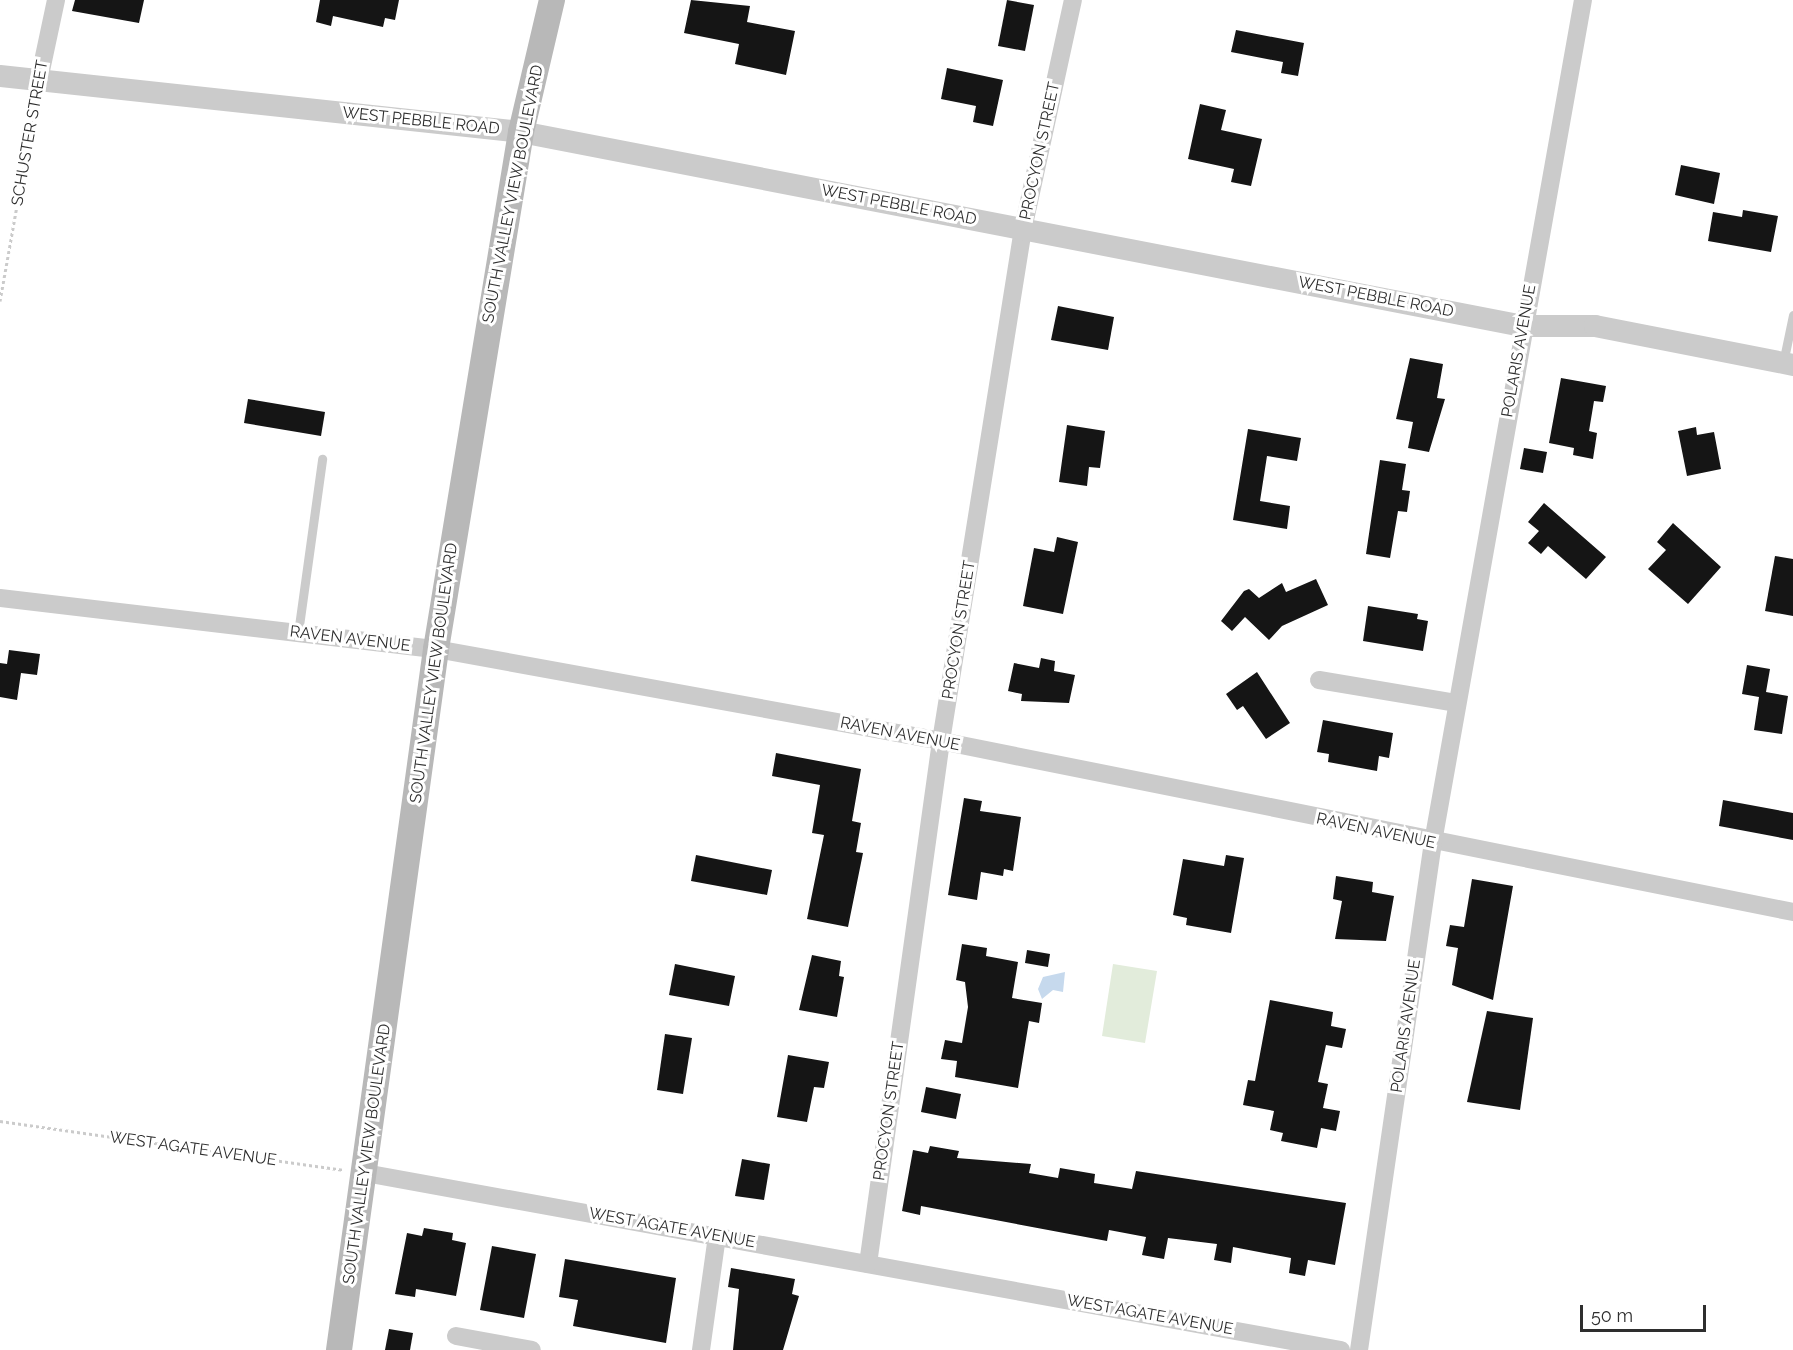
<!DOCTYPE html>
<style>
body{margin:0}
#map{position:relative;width:1793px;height:1350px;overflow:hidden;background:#fff;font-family:Raleway,sans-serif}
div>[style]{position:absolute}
.green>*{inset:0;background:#e2ecdb}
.water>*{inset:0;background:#c6d9ed}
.building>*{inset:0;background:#151515}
.path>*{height:3px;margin-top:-1.5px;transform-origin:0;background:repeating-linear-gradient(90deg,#cbcbcb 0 3px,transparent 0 6px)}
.service>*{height:9px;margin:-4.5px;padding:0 4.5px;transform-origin:4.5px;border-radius:4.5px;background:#cbcbcb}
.minor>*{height:18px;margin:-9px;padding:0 9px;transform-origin:9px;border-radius:9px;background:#cbcbcb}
.tertiary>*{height:22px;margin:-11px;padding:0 11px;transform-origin:11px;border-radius:11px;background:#cbcbcb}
.secondary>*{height:26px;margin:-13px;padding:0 13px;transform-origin:13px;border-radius:13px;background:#b8b8b8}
span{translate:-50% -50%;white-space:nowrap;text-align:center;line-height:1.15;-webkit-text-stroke:6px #fff;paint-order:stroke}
.street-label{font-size:16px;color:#2e2e2e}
.scale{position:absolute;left:1580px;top:1305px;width:126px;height:27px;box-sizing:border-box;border:3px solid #2e2e2e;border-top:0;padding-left:8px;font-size:18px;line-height:21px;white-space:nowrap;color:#2e2e2e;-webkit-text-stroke:4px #fff;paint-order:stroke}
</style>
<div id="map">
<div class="green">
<div style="clip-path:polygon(1113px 964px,1157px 971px,1145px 1043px,1102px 1036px)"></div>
</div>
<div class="water">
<div style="clip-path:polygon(1065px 972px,1063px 992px,1053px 990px,1042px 999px,1038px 989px,1043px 977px)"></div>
</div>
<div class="building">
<div style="clip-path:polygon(75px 0,144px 0,139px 23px,72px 11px)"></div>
<div style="clip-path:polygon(320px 0,399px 0,395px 20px,385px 18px,383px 27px,333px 16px,331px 26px,316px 22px)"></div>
<div style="clip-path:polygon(691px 0,750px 6px,747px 22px,795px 31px,786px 75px,735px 64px,739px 44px,684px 33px)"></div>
<div style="clip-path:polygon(1007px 0,1034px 5px,1025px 51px,998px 46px)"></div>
<div style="clip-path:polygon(1236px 30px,1304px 43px,1298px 76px,1281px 73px,1283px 62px,1231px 52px)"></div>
<div style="clip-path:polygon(947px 68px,1003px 80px,993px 126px,973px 122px,976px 106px,941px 99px)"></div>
<div style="clip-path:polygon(1200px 104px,1226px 110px,1221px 130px,1262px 139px,1251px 186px,1231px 182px,1234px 169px,1188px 159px)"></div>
<div style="clip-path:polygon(1681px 165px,1720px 173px,1714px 204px,1675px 195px)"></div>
<div style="clip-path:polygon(1743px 210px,1778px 216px,1771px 252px,1708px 241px,1713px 212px,1742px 217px)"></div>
<div style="clip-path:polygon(1058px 306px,1114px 317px,1108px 350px,1051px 340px)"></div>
<div style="clip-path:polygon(1410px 358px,1443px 364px,1437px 398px,1445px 399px,1429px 452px,1408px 448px,1413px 422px,1396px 419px)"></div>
<div style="clip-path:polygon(1561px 378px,1606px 386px,1603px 402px,1594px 401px,1589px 431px,1597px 433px,1593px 459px,1573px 455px,1574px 448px,1549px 443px)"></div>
<div style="clip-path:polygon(248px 399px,325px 412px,321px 436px,244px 423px)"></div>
<div style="clip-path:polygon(1067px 425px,1105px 431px,1100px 468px,1089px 467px,1087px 486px,1059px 482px)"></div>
<div style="clip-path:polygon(1696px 427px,1697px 435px,1714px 432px,1721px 469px,1687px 476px,1678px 431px)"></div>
<div style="clip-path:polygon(1248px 429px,1301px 438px,1297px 461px,1267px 456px,1260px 501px,1290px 506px,1287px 529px,1233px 520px)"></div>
<div style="clip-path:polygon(1524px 448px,1547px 452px,1543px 473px,1520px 469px)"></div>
<div style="clip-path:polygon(1380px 460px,1406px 464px,1402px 490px,1410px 491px,1407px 512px,1398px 511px,1390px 558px,1366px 554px)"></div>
<div style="clip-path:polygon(1544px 503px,1606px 557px,1586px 579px,1548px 546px,1541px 554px,1528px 543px,1539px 531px,1528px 522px)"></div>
<div style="clip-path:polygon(1673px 523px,1721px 567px,1688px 604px,1648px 569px,1666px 550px,1657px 542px)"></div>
<div style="clip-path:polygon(1057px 537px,1078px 542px,1063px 614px,1023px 606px,1034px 548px,1054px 552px)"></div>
<div style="clip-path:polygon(1775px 556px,1793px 559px,1793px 616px,1765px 611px)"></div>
<div style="clip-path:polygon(1316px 579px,1328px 605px,1282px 626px,1269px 640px,1245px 617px,1232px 631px,1221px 621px,1244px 591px,1249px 589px,1259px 598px,1282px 583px,1286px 592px)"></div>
<div style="clip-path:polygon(1368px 606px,1418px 614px,1417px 619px,1428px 621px,1423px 651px,1363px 641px)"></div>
<div style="clip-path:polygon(9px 650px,40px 654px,37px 675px,21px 673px,17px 700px,0 697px,0 663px,7px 664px)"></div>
<div style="clip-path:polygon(1041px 658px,1055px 661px,1054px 671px,1075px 675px,1069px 703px,1021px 701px,1022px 694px,1008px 691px,1014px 663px,1039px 668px)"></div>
<div style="clip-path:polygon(1747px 665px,1770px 669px,1766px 692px,1788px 696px,1782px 734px,1754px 730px,1759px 697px,1742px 694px)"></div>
<div style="clip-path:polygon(1257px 672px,1290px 723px,1266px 739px,1243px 706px,1237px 710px,1226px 694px)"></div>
<div style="clip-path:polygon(1323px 720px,1393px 733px,1389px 758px,1379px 756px,1377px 771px,1328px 762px,1329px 754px,1317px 752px)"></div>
<div style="clip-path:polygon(776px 753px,861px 769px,852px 821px,861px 823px,856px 852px,863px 853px,848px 927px,807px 919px,824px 835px,812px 833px,820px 785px,772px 776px)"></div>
<div style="clip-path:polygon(964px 798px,982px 801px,980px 811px,1021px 817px,1013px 871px,1004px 869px,1003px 876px,981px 872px,977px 900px,948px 895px)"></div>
<div style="clip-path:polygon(1723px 800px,1793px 813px,1793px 840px,1719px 826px)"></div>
<div style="clip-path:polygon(696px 855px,772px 870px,767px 895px,691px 881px)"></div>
<div style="clip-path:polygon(1226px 855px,1244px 858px,1231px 933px,1186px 925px,1187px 918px,1173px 915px,1183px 859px,1224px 866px)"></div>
<div style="clip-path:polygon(1336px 876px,1373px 882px,1372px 892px,1394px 896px,1386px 941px,1335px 939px,1342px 901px,1333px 899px)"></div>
<div style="clip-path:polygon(1472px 879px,1513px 886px,1493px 1000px,1452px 985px,1458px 948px,1446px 946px,1450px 925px,1464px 927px)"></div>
<div style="clip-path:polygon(962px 944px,987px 948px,986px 956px,1018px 962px,1012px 998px,1042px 1003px,1039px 1023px,1029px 1021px,1018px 1088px,955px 1077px,957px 1061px,941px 1059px,945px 1040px,962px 1043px,968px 1007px,965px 982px,956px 980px)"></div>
<div style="clip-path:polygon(1027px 950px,1050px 954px,1048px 967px,1025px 963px)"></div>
<div style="clip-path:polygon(812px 955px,841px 961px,839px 976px,844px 977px,837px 1017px,799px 1010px)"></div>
<div style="clip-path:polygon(675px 964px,735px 976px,729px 1006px,669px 995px)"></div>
<div style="clip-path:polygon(1270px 1000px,1333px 1012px,1331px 1026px,1346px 1029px,1342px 1048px,1326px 1045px,1318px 1082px,1328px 1084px,1323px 1108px,1340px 1111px,1336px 1131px,1321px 1128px,1317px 1148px,1281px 1141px,1283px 1133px,1270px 1130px,1274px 1111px,1243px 1105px,1248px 1080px,1255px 1081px)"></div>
<div style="clip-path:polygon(1487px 1011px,1533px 1018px,1520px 1110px,1467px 1102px)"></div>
<div style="clip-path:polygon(665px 1034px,692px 1038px,683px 1094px,657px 1090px)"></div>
<div style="clip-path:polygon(788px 1055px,829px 1062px,824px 1088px,814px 1087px,807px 1122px,777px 1117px)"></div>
<div style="clip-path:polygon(926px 1087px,961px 1094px,956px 1119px,921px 1112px)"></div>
<div style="clip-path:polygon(930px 1146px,959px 1151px,957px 1158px,1031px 1164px,1029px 1173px,1058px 1178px,1060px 1168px,1095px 1174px,1094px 1183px,1132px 1189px,1136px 1171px,1346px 1203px,1335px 1265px,1308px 1260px,1305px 1276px,1289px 1273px,1291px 1258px,1233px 1247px,1231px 1263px,1214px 1260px,1217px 1244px,1168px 1238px,1164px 1259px,1142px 1255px,1146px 1237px,1109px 1230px,1107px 1241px,921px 1206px,920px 1215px,902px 1211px,913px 1150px,928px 1153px)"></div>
<div style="clip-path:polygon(742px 1159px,770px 1164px,764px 1200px,735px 1196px)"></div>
<div style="clip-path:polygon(424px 1228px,453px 1233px,452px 1240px,466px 1243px,456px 1296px,416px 1289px,415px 1297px,395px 1294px,407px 1233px,422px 1236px)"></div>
<div style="clip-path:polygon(492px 1246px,536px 1254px,524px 1318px,480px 1310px)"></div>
<div style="clip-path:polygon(565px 1259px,676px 1278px,666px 1343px,573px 1326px,578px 1300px,559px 1297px)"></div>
<div style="clip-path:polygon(731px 1268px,795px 1279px,792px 1294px,799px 1296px,783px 1350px,733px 1350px,739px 1289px,728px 1287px)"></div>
<div style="clip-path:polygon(389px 1329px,413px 1333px,410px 1350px,385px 1350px)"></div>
</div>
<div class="path">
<div style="left:0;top:301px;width:205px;rotate:-79.9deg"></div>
<div style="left:0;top:1121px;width:346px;rotate:8.1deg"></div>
</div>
<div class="service">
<div style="left:1783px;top:363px;width:49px;rotate:-78.2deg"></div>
<div style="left:298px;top:633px;width:176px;rotate:-82.1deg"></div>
</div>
<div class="minor">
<div style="left:39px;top:80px;width:82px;rotate:-78deg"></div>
<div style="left:0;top:598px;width:439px;rotate:6.7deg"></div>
<div style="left:436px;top:649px;width:513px;rotate:10.32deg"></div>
<div style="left:941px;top:741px;width:869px;rotate:11.35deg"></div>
<div style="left:1319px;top:680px;width:140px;rotate:9.5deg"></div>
<div style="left:365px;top:1173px;width:992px;rotate:10.28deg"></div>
<div style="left:868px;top:1264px;width:528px;rotate:-82.05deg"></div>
<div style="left:941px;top:741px;width:519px;rotate:-80.9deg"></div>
<div style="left:1023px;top:229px;width:234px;rotate:-77.7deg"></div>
<div style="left:456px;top:1336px;width:77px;rotate:10.4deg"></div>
<div style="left:701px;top:1350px;width:115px;rotate:-82deg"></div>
<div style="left:1359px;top:1350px;width:513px;rotate:-81.71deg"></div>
<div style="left:1433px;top:842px;width:855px;rotate:-79.9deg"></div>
</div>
<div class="tertiary">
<div style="left:0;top:76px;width:524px;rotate:6.13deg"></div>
<div style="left:521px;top:132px;width:1021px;rotate:10.96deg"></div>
<div style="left:1523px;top:326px;width:72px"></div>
<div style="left:1595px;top:326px;width:202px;rotate:11.1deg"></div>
</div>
<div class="secondary">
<div style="left:339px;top:1350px;width:708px;rotate:-82.12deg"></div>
<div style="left:436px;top:649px;width:524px;rotate:-80.66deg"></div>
<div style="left:521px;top:132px;width:136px;rotate:-76.8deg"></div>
</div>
<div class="street-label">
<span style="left:421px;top:121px;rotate:6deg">WEST PEBBLE ROAD</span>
<span style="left:30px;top:133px;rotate:-80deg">SCHUSTER STREET</span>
<span style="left:1040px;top:151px;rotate:-78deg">PROCYON STREET</span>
<span style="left:513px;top:194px;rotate:-79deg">SOUTH VALLEY VIEW BOULEVARD</span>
<span style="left:899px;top:205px;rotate:11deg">WEST PEBBLE ROAD</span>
<span style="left:1376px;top:297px;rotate:11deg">WEST PEBBLE ROAD</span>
<span style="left:1519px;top:351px;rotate:-80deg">POLARIS AVENUE</span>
<span style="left:959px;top:630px;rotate:-81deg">PROCYON STREET</span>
<span style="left:350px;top:639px;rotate:7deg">RAVEN AVENUE</span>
<span style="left:434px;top:673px;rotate:-82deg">SOUTH VALLEY VIEW BOULEVARD</span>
<span style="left:900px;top:734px;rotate:11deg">RAVEN AVENUE</span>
<span style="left:1376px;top:831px;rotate:12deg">RAVEN AVENUE</span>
<span style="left:1406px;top:1026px;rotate:-82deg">POLARIS AVENUE</span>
<span style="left:889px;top:1111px;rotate:-82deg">PROCYON STREET</span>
<span style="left:193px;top:1149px;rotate:8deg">WEST AGATE AVENUE</span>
<span style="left:367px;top:1154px;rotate:-82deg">SOUTH VALLEY VIEW BOULEVARD</span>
<span style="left:672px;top:1228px;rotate:10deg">WEST AGATE AVENUE</span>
<span style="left:1150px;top:1315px;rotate:10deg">WEST AGATE AVENUE</span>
</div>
<div class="scale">50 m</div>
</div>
